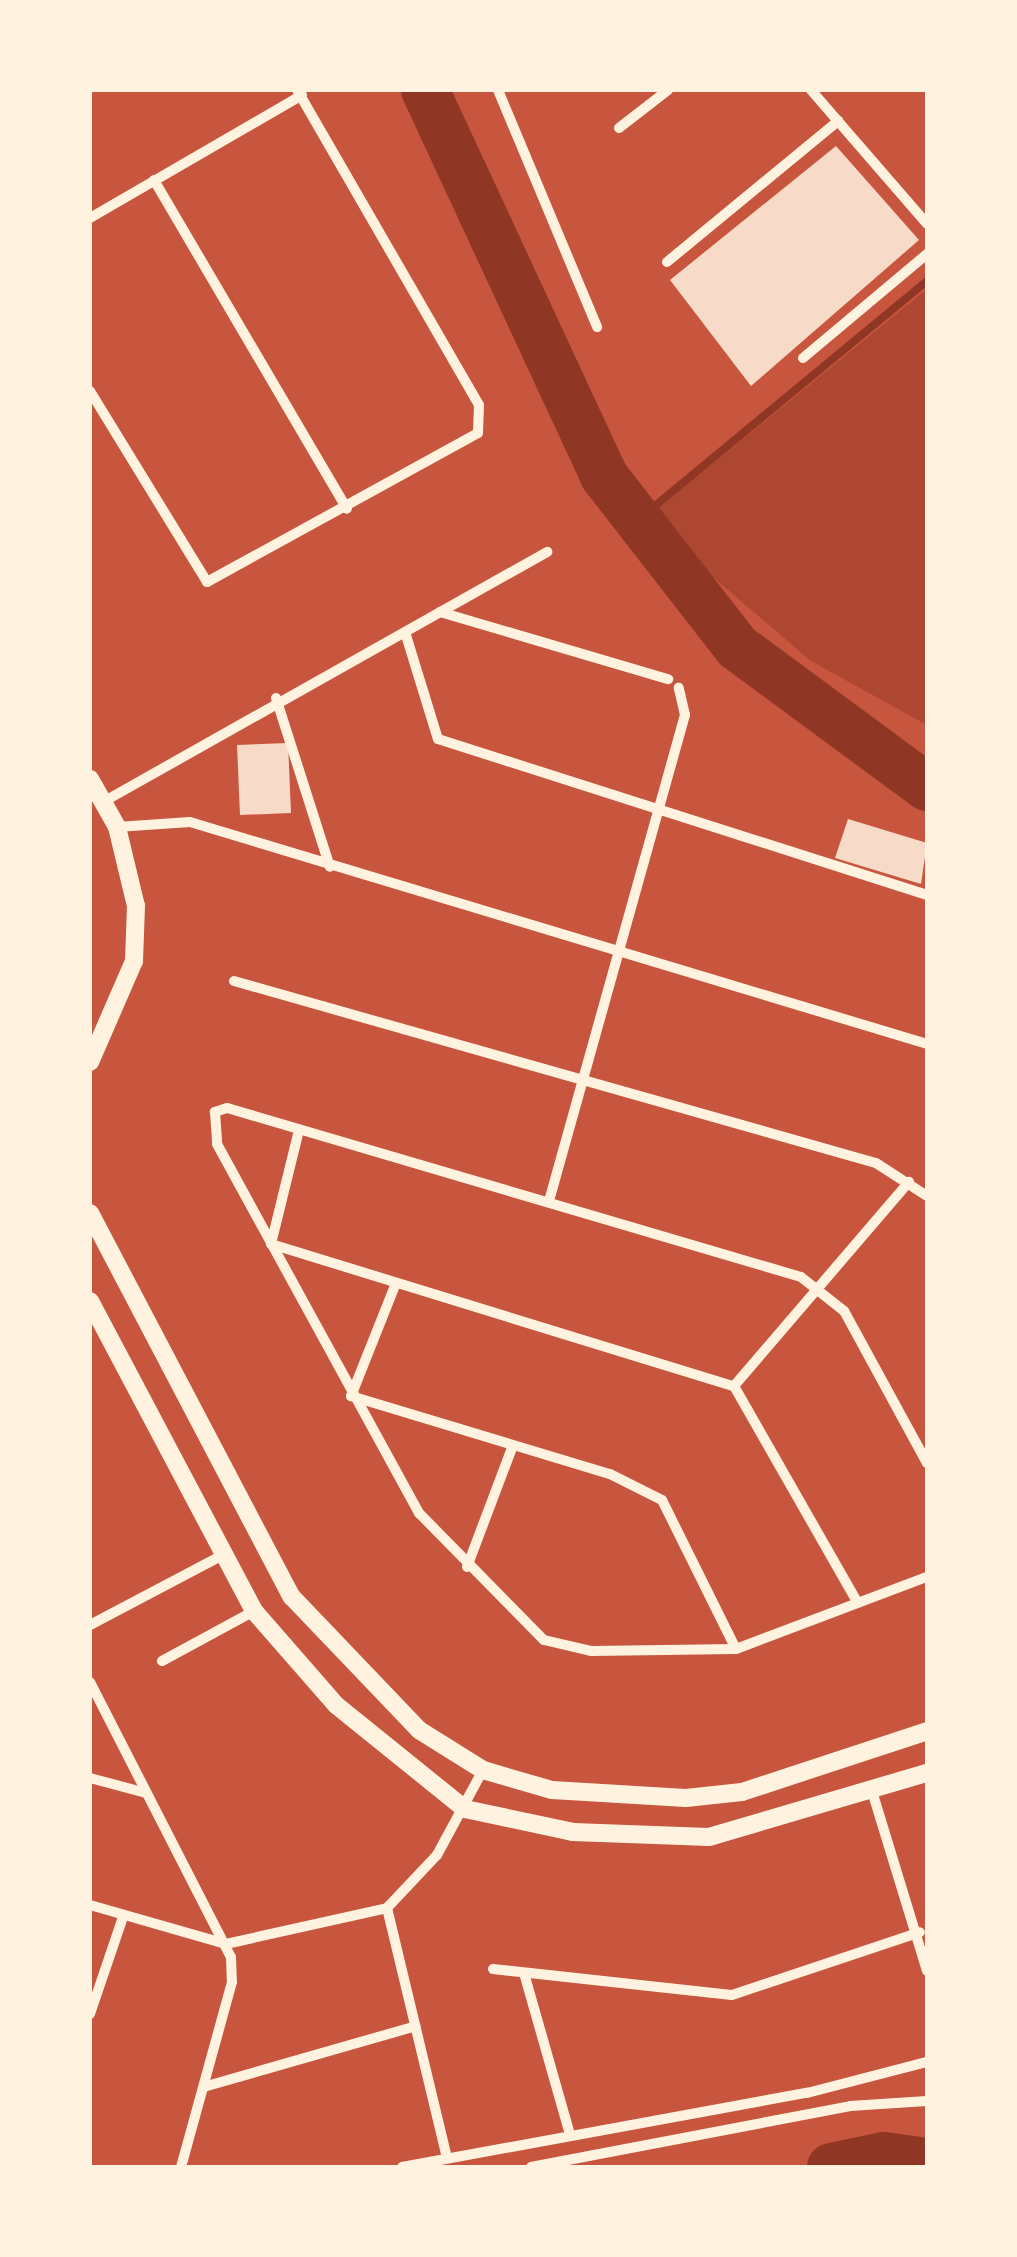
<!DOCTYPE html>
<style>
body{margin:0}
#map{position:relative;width:1017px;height:2257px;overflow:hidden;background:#c8553d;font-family:Signika,sans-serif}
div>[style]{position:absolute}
.green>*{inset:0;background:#ae4732}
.stream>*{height:8px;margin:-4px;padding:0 4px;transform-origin:4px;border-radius:4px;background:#8f3625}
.river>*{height:48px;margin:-24px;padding:0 24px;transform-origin:24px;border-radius:24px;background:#8f3625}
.building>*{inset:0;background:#f7dbc8}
.minor>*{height:10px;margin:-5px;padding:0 5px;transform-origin:5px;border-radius:5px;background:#fff3e0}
.tertiary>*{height:18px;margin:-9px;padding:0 9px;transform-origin:9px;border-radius:9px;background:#fff3e0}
span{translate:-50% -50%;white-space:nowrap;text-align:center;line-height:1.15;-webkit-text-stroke:10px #fff3e0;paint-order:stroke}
.frame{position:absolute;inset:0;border:92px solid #fff3e0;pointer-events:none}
</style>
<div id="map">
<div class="green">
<div style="clip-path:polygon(927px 289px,927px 725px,811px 661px,645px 519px)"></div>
</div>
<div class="stream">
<div style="left:638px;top:520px;width:375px;rotate:-39.6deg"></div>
</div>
<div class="river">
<div style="left:425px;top:90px;width:425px;rotate:65.1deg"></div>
<div style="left:604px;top:476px;width:217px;rotate:52.1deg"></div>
<div style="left:737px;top:647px;width:236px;rotate:36.4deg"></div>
<div style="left:831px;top:2167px;width:54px;rotate:-11.7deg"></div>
<div style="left:884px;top:2156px;width:43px;rotate:7.9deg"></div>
</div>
<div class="building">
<div style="clip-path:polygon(836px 146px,919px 240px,751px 386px,670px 280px)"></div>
<div style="clip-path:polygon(288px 743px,291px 813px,240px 815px,237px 745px)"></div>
<div style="clip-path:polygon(848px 819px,927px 843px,921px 884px,835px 858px)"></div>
</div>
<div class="minor">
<div style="left:498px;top:90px;width:257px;rotate:67.3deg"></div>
<div style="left:811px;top:90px;width:177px;rotate:49.1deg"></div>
<div style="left:619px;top:128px;width:62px;rotate:-37.8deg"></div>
<div style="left:154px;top:180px;width:381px;rotate:59.6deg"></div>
<div style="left:90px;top:218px;width:245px;rotate:-30.1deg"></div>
<div style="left:667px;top:262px;width:222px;rotate:-39.5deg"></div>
<div style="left:803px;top:358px;width:162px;rotate:-40deg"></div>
<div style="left:90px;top:391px;width:224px;rotate:58.5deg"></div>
<div style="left:207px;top:582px;width:309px;rotate:-28.8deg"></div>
<div style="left:478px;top:433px;width:28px;rotate:-88deg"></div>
<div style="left:479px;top:405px;width:364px;rotate:-120deg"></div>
<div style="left:440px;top:612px;width:238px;rotate:16.4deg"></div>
<div style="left:405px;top:632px;width:112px;rotate:72.9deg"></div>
<div style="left:438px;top:739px;width:513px;rotate:17.69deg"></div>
<div style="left:276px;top:698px;width:177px;rotate:72.3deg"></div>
<div style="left:103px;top:802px;width:510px;rotate:-29.38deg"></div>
<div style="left:117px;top:827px;width:73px;rotate:-3.9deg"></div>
<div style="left:190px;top:822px;width:770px;rotate:16.76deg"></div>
<div style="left:234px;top:981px;width:667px;rotate:15.83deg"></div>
<div style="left:876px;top:1163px;width:61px;rotate:32.9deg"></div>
<div style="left:299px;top:1130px;width:117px;rotate:103.8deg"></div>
<div style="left:271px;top:1244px;width:484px;rotate:17.1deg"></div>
<div style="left:734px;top:1386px;width:249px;rotate:60.3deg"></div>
<div style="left:549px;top:1201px;width:505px;rotate:-74.37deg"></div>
<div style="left:685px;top:715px;width:28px;rotate:-103deg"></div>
<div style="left:396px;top:1283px;width:122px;rotate:111.7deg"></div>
<div style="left:351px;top:1396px;width:270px;rotate:16.8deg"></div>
<div style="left:610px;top:1474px;width:58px;rotate:26.6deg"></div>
<div style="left:662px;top:1500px;width:166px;rotate:63.6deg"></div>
<div style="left:734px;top:1386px;width:269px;rotate:-49.4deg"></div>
<div style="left:927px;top:1463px;width:173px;rotate:-118.6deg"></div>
<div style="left:844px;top:1311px;width:55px;rotate:-141.7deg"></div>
<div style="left:801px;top:1277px;width:598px;rotate:-163.59deg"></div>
<div style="left:227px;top:1108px;width:13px;rotate:162deg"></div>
<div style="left:215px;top:1112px;width:32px;rotate:86deg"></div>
<div style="left:217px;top:1144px;width:421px;rotate:61.3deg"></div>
<div style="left:419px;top:1513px;width:178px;rotate:45.5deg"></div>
<div style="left:544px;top:1640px;width:48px;rotate:13.2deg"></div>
<div style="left:591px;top:1651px;width:145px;rotate:-0.8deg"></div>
<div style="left:736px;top:1649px;width:204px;rotate:-20.7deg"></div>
<div style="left:467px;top:1567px;width:130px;rotate:-69.3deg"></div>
<div style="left:90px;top:1625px;width:148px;rotate:-27.8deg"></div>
<div style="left:162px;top:1661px;width:105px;rotate:-28.5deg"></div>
<div style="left:90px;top:1682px;width:309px;rotate:62.9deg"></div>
<div style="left:231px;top:1957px;width:25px;rotate:88deg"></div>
<div style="left:232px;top:1982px;width:192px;rotate:105.4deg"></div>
<div style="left:90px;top:1778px;width:58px;rotate:15deg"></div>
<div style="left:872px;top:1791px;width:188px;rotate:73deg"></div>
<div style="left:90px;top:1905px;width:141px;rotate:16deg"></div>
<div style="left:226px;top:1944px;width:165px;rotate:-12.6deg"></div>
<div style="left:387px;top:1908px;width:73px;rotate:-46.7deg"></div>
<div style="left:437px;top:1855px;width:97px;rotate:-61.6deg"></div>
<div style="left:387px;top:1908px;width:257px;rotate:76.5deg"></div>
<div style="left:493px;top:1969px;width:240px;rotate:6.2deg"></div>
<div style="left:732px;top:1995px;width:198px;rotate:-18.5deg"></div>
<div style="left:524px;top:1973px;width:167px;rotate:74.1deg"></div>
<div style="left:90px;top:2014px;width:102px;rotate:-71.2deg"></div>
<div style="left:207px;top:2086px;width:217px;rotate:-16deg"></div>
<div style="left:402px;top:2167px;width:412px;rotate:-10.4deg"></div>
<div style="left:807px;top:2093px;width:124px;rotate:-14.5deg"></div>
<div style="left:531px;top:2167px;width:325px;rotate:-10.8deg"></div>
<div style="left:850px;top:2106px;width:77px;rotate:-3.7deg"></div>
</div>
<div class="tertiary">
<div style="left:90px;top:779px;width:55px;rotate:60.6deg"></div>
<div style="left:117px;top:827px;width:81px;rotate:76.5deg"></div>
<div style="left:136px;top:906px;width:55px;rotate:92.1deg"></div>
<div style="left:134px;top:961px;width:110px;rotate:113.5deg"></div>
<div style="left:90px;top:1213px;width:434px;rotate:62.3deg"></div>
<div style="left:292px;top:1597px;width:184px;rotate:46.3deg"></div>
<div style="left:419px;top:1730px;width:75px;rotate:32deg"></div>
<div style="left:483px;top:1770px;width:72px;rotate:16.2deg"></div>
<div style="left:552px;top:1790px;width:134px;rotate:3.4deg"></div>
<div style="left:686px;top:1798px;width:56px;rotate:-6.1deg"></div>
<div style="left:742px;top:1792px;width:195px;rotate:-18.2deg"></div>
<div style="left:90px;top:1301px;width:351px;rotate:62.1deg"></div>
<div style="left:254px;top:1611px;width:125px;rotate:48.9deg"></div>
<div style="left:336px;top:1705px;width:166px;rotate:38.9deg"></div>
<div style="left:465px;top:1809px;width:110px;rotate:12deg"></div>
<div style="left:573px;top:1832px;width:136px;rotate:2.1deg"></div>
<div style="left:709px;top:1837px;width:227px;rotate:-16.4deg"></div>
</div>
<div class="frame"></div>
</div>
